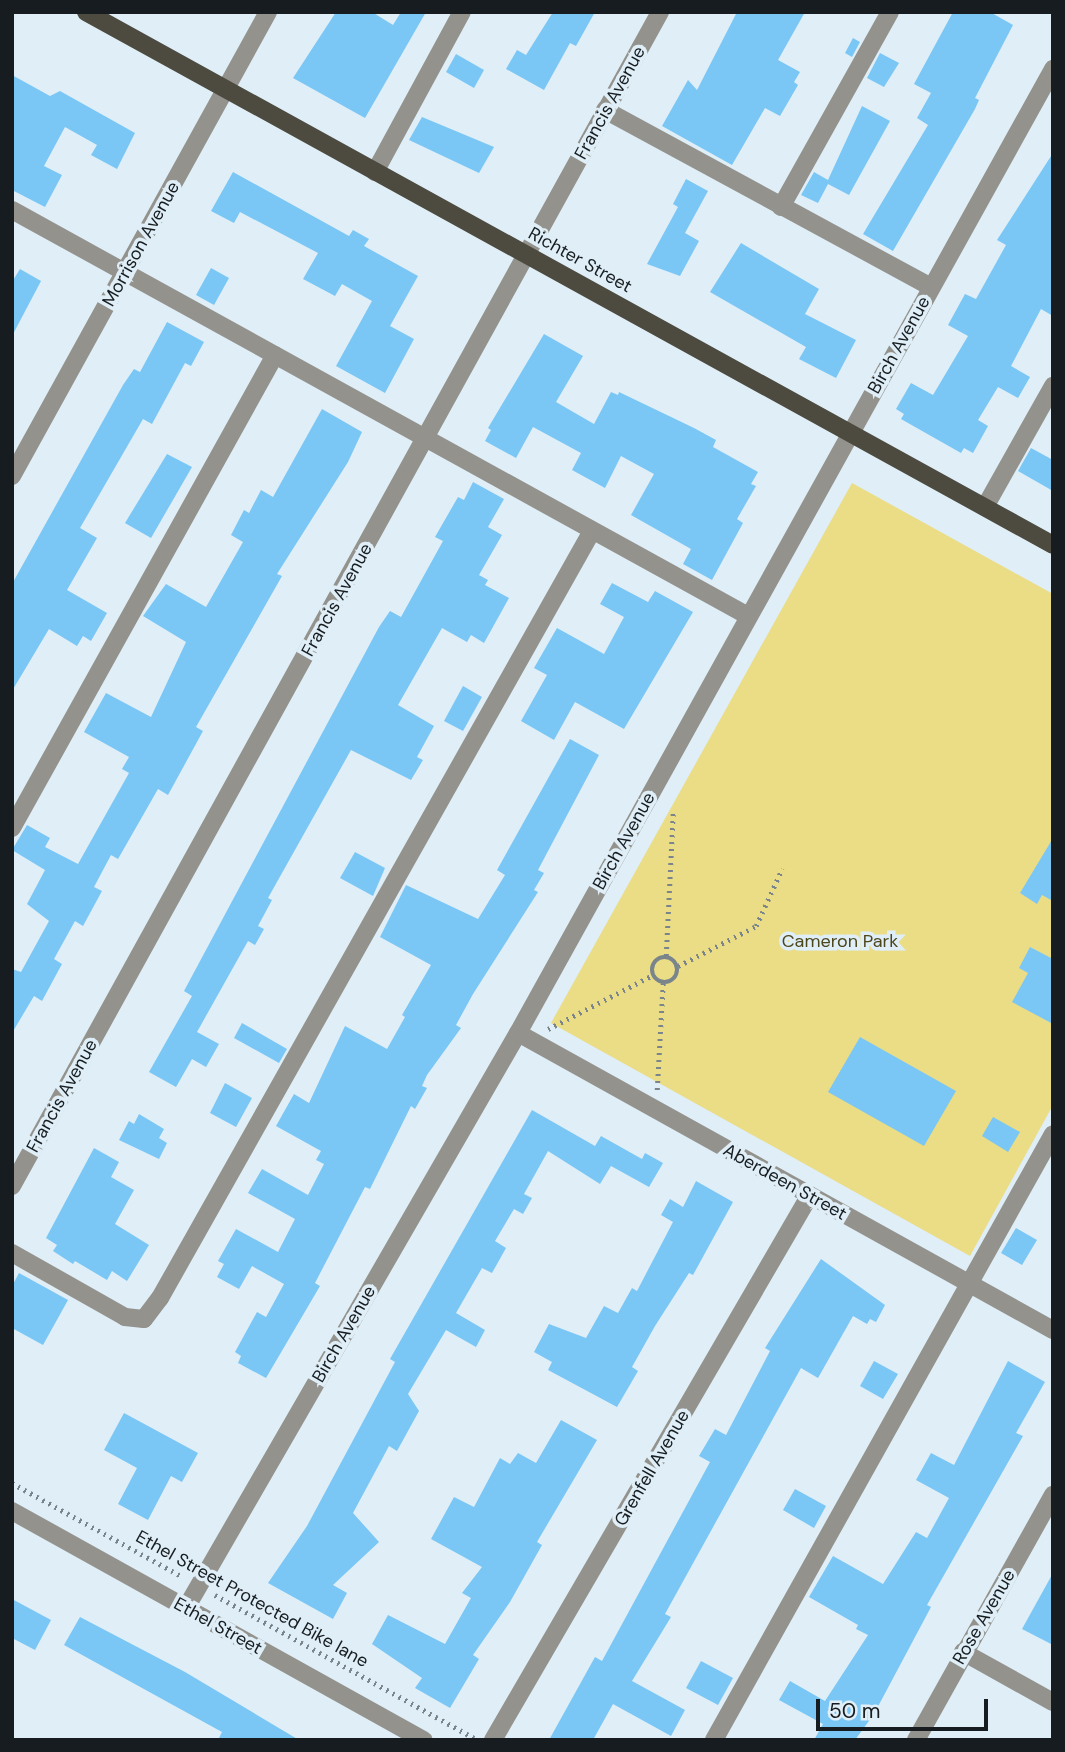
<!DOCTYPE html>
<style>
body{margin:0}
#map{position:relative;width:1065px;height:1752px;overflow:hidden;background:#dfeef7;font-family:"DM Sans",sans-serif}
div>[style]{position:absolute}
.green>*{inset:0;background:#ebdc86}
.building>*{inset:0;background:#7ac7f5}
.path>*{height:4.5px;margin-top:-2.25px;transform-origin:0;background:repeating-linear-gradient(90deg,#7a858b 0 2px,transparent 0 7px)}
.path>.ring{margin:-2.25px;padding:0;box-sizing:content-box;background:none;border:4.5px solid #7a858b;border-radius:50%}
.minor>*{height:18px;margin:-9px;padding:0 9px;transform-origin:9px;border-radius:9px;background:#93928c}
.major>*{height:18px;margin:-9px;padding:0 9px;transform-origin:9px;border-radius:9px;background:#4d4b40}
span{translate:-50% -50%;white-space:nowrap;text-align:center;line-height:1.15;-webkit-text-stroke:7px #dfeef7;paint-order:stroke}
.street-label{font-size:18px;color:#161c1f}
.park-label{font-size:18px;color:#4e461b}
.frame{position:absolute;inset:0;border:14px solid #161c1f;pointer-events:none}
.scale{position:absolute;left:816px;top:1699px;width:172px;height:32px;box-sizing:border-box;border:4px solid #161c1f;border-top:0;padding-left:9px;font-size:21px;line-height:24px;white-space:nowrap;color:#161c1f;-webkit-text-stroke:5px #dfeef7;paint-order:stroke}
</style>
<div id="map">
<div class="green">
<div style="clip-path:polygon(852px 483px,1053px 594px,1053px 1105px,970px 1256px,551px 1023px)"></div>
</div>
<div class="building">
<div style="clip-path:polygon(336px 12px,372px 12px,393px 25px,401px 12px,426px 12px,365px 118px,293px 78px)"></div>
<div style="clip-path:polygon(553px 12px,595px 12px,576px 46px,570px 43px,544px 90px,506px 69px,517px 50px,526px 55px)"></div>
<div style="clip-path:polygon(737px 12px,805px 12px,778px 60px,800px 72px,794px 82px,798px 85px,780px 116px,765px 108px,732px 165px,662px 126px,688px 80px,697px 90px)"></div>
<div style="clip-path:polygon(953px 12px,990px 12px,1013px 25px,975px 98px,979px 100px,975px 109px,893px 251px,863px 234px,928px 125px,917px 118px,931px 93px,914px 84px)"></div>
<div style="clip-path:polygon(853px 38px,860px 42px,852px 57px,845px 53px)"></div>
<div style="clip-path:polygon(880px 53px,899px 63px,884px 87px,867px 78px)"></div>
<div style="clip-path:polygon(456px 54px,484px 70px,474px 88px,446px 72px)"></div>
<div style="clip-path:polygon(12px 75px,50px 96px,60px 91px,135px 133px,117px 169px,91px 155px,97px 145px,65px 127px,44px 166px,62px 175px,45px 207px,12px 190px)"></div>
<div style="clip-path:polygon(862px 106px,890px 121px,849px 195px,828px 184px,818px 203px,801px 195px,814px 172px,828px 180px)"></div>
<div style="clip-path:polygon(422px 117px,494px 147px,479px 173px,409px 140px)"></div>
<div style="clip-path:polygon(1053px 153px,1053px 316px,1041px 309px,1011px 366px,1030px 377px,1018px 398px,998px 387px,978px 420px,988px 426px,973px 453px,964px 448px,961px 453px,901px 419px,904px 414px,896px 409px,911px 383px,933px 395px,968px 336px,948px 325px,965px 294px,976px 299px,1006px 245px,997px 240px)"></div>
<div style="clip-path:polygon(233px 172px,349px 236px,353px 230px,369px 239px,364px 246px,418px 276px,390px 326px,414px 339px,385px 393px,336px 366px,372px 301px,342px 284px,335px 296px,303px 279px,318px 253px,240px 212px,234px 223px,211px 211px)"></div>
<div style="clip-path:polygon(686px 179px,708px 191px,685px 233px,699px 241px,680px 276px,647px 264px,678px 207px,673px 204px)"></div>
<div style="clip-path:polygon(741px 243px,819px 289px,805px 314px,856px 340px,836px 378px,799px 359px,806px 347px,710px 292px)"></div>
<div style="clip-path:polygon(211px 268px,229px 278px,214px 305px,196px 295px)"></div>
<div style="clip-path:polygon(20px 269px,41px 281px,12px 336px,12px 282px)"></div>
<div style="clip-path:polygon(167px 322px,204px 342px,191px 366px,185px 363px,152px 424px,143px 419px,80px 528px,97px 538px,67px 590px,107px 613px,91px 641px,83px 636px,77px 646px,49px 629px,12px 691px,12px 584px,123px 385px,134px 369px,140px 372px)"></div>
<div style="clip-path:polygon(544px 334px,583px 356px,556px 402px,594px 424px,611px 392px,618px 395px,619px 392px,694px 428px,716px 440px,713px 447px,758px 472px,751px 484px,756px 486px,737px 519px,743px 523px,712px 580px,683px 564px,691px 549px,631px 515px,654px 474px,621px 456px,605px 488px,572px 470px,581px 453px,533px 427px,516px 458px,485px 441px,491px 430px,488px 428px)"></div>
<div style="clip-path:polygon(322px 409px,362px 432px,348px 462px,277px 574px,282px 576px,196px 727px,203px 731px,168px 795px,158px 789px,118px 859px,111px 855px,94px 887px,102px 891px,83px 926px,75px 921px,54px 959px,62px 964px,56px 975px,42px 1001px,34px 996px,12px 1033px,12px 969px,21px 972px,49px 921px,27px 904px,45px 870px,12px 850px,27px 825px,50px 838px,45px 847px,78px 864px,129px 773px,122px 769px,129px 757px,84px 732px,106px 693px,151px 717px,186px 642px,143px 616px,166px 584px,206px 607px,243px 542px,231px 535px,244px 510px,249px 513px,261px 490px,273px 497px)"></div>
<div style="clip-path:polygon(1031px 448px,1053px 460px,1053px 491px,1018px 471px)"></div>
<div style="clip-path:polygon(167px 454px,192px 467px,151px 538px,125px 523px)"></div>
<div style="clip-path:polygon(473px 482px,504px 499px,488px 527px,502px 535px,479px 575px,488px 580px,485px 585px,509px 598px,484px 643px,471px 635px,467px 642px,442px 628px,398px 705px,434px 726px,417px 757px,423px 760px,411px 780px,351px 750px,268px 898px,272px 900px,258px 926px,264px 929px,255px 945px,248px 941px,197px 1032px,219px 1044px,206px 1067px,192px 1059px,176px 1087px,149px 1072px,192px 996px,184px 991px,379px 627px,390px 611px,401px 617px,443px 541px,435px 537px,458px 497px,464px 500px)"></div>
<div style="clip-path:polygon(612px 583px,648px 602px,655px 591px,693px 612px,624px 729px,575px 702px,554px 740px,521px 721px,547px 675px,534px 668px,557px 628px,604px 654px,624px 617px,600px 604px)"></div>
<div style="clip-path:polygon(463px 686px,482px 697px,463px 731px,444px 721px)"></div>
<div style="clip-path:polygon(570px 739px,599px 755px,538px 870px,544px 873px,534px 890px,538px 892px,473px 994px,456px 1025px,461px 1028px,427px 1075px,422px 1086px,427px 1088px,415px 1109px,411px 1106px,370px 1189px,365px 1187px,315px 1283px,320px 1286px,266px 1378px,238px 1363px,241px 1356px,235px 1352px,257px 1312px,266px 1317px,284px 1284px,252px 1266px,239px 1289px,217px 1277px,224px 1264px,218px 1261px,236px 1229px,278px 1252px,295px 1219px,248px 1193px,262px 1169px,308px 1195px,324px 1164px,316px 1160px,321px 1151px,276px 1126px,294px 1094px,309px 1103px,345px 1026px,387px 1049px,405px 1017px,402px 1015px,431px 965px,380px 937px,406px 885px,478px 919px,505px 875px,497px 870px)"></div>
<div style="clip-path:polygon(1053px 838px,1053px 901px,1042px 895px,1037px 904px,1020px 893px)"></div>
<div style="clip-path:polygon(355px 852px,385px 868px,373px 896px,340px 878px)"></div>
<div style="clip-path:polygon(1030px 947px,1053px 959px,1053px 1024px,1012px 1002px,1028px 973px,1019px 968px)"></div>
<div style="clip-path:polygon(242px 1023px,287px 1049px,279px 1063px,234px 1038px)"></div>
<div style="clip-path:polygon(860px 1037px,956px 1091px,924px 1146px,828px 1092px)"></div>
<div style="clip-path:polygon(225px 1083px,252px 1098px,236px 1127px,210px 1113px)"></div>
<div style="clip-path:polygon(532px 1110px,595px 1146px,601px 1136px,642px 1159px,645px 1153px,663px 1163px,649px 1187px,611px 1166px,600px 1184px,548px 1151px,524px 1194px,532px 1198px,523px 1214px,514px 1209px,495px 1241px,506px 1248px,492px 1273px,482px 1268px,456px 1313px,485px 1330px,476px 1347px,446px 1330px,408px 1394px,419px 1411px,397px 1451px,389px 1446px,353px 1513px,379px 1542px,333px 1585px,347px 1593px,333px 1619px,268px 1583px,307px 1526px,395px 1362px,390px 1359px)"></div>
<div style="clip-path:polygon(139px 1114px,164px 1129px,159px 1138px,167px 1143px,159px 1159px,119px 1140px,129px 1121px,134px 1124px)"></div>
<div style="clip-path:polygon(993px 1117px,1020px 1132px,1008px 1152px,982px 1136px)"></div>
<div style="clip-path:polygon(94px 1148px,119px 1162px,111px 1177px,134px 1190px,115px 1224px,149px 1245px,127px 1281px,112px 1271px,107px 1280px,75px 1261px,73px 1264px,53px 1251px,57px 1245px,46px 1238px)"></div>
<div style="clip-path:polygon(696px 1181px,733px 1202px,693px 1275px,689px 1273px,655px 1326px,632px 1367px,638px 1371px,617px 1407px,548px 1370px,552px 1362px,534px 1352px,549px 1324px,586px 1338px,604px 1306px,618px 1313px,632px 1288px,637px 1291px,673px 1222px,661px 1215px,670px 1199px,683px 1207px)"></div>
<div style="clip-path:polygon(1016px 1228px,1037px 1240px,1022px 1265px,1001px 1253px)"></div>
<div style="clip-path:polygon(821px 1259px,885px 1305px,876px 1322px,870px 1319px,867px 1324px,853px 1316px,818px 1378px,801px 1368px,665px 1614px,671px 1617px,632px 1681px,685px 1710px,671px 1736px,613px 1704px,593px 1740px,549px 1740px,595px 1657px,602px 1661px,710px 1462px,699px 1456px,715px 1429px,726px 1435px,770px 1351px,765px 1348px)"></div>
<div style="clip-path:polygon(19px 1273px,68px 1300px,43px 1345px,12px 1328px,12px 1286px)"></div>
<div style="clip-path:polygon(874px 1361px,898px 1374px,883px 1399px,860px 1386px)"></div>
<div style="clip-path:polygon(1008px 1361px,1045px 1382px,1016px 1433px,1023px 1436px,927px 1605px,931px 1607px,874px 1714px,855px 1740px,814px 1740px,823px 1724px,779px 1700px,790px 1681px,825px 1701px,868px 1635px,856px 1629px,858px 1625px,809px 1597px,833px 1556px,883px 1584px,916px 1532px,927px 1538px,949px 1498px,916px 1480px,931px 1453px,954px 1465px)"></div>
<div style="clip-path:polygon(124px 1413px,198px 1453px,182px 1482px,171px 1476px,148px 1520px,118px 1504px,137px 1468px,104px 1450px)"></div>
<div style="clip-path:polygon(561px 1420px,597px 1440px,537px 1542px,542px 1545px,510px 1602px,473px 1655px,479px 1659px,450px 1708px,415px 1688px,422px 1678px,372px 1644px,388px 1615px,445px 1644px,471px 1598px,462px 1593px,482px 1567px,431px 1539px,454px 1497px,474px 1507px,500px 1458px,510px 1464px,518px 1453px,536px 1463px)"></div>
<div style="clip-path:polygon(795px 1489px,826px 1506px,814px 1528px,783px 1510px)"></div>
<div style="clip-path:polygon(1053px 1573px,1053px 1645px,1022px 1629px)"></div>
<div style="clip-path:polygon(12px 1599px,51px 1620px,35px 1650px,12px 1638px)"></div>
<div style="clip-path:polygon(80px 1617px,185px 1672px,299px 1740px,218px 1740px,222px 1732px,64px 1645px)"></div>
<div style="clip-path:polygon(701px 1661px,733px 1678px,718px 1705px,686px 1688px)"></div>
</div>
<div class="path">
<div style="left:666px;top:956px;width:145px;rotate:-87.2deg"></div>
<div class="ring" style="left:652px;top:957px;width:21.5px;height:21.5px"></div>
<div style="left:678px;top:966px;width:88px;rotate:-27.1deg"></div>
<div style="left:756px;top:926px;width:63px;rotate:-65.5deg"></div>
<div style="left:548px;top:1029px;width:118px;rotate:-27.2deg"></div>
<div style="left:657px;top:1090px;width:107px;rotate:-86.8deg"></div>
<div style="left:12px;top:1483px;width:195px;rotate:28.8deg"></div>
<div style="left:215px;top:1595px;width:296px;rotate:28.9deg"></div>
</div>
<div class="minor">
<div style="left:605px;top:110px;width:371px;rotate:28.5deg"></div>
<div style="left:375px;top:172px;width:182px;rotate:-61.5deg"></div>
<div style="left:781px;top:207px;width:223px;rotate:-60.8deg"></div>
<div style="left:12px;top:210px;width:841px;rotate:28.88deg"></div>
<div style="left:12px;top:476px;width:530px;rotate:-61.11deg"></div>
<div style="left:985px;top:507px;width:139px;rotate:-60.7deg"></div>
<div style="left:12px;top:828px;width:541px;rotate:-60.92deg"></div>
<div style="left:518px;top:1033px;width:612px;rotate:29.04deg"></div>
<div style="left:12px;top:1186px;width:1341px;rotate:-61.1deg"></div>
<div style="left:12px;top:1253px;width:130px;rotate:29.5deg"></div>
<div style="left:125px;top:1317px;width:19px;rotate:6deg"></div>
<div style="left:144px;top:1319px;width:26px;rotate:-53deg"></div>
<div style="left:160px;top:1298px;width:880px;rotate:-60.61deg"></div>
<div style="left:12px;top:1511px;width:471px;rotate:29.1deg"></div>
<div style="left:186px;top:1608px;width:664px;rotate:-60deg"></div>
<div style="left:518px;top:1033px;width:1103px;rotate:-60.97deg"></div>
<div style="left:963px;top:1652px;width:103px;rotate:29.1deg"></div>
<div style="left:493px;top:1740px;width:630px;rotate:-59.82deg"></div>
<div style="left:714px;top:1740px;width:694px;rotate:-60.78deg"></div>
<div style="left:916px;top:1740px;width:281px;rotate:-60.8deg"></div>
</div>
<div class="major">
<div style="left:86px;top:12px;width:1104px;rotate:28.86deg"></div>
</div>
<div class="street-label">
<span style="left:610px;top:103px;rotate:-61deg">Francis Avenue</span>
<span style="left:141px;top:244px;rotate:-61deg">Morrison Avenue</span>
<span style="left:580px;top:260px;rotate:29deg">Richter Street</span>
<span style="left:899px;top:345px;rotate:-61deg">Birch Avenue</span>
<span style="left:337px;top:600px;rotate:-61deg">Francis Avenue</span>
<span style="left:624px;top:841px;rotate:-61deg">Birch Avenue</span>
<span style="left:62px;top:1096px;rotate:-61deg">Francis Avenue</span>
<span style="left:785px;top:1182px;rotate:29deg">Aberdeen Street</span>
<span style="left:344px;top:1334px;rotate:-60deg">Birch Avenue</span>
<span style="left:652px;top:1468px;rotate:-60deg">Grenfell Avenue</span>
<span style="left:252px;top:1599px;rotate:29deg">Ethel Street Protected Bike lane</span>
<span style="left:984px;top:1617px;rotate:-60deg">Rose Avenue</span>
<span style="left:218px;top:1626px;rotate:29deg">Ethel Street</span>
</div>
<div class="park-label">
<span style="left:840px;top:941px">Cameron Park</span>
</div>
<div class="frame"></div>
<div class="scale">50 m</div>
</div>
